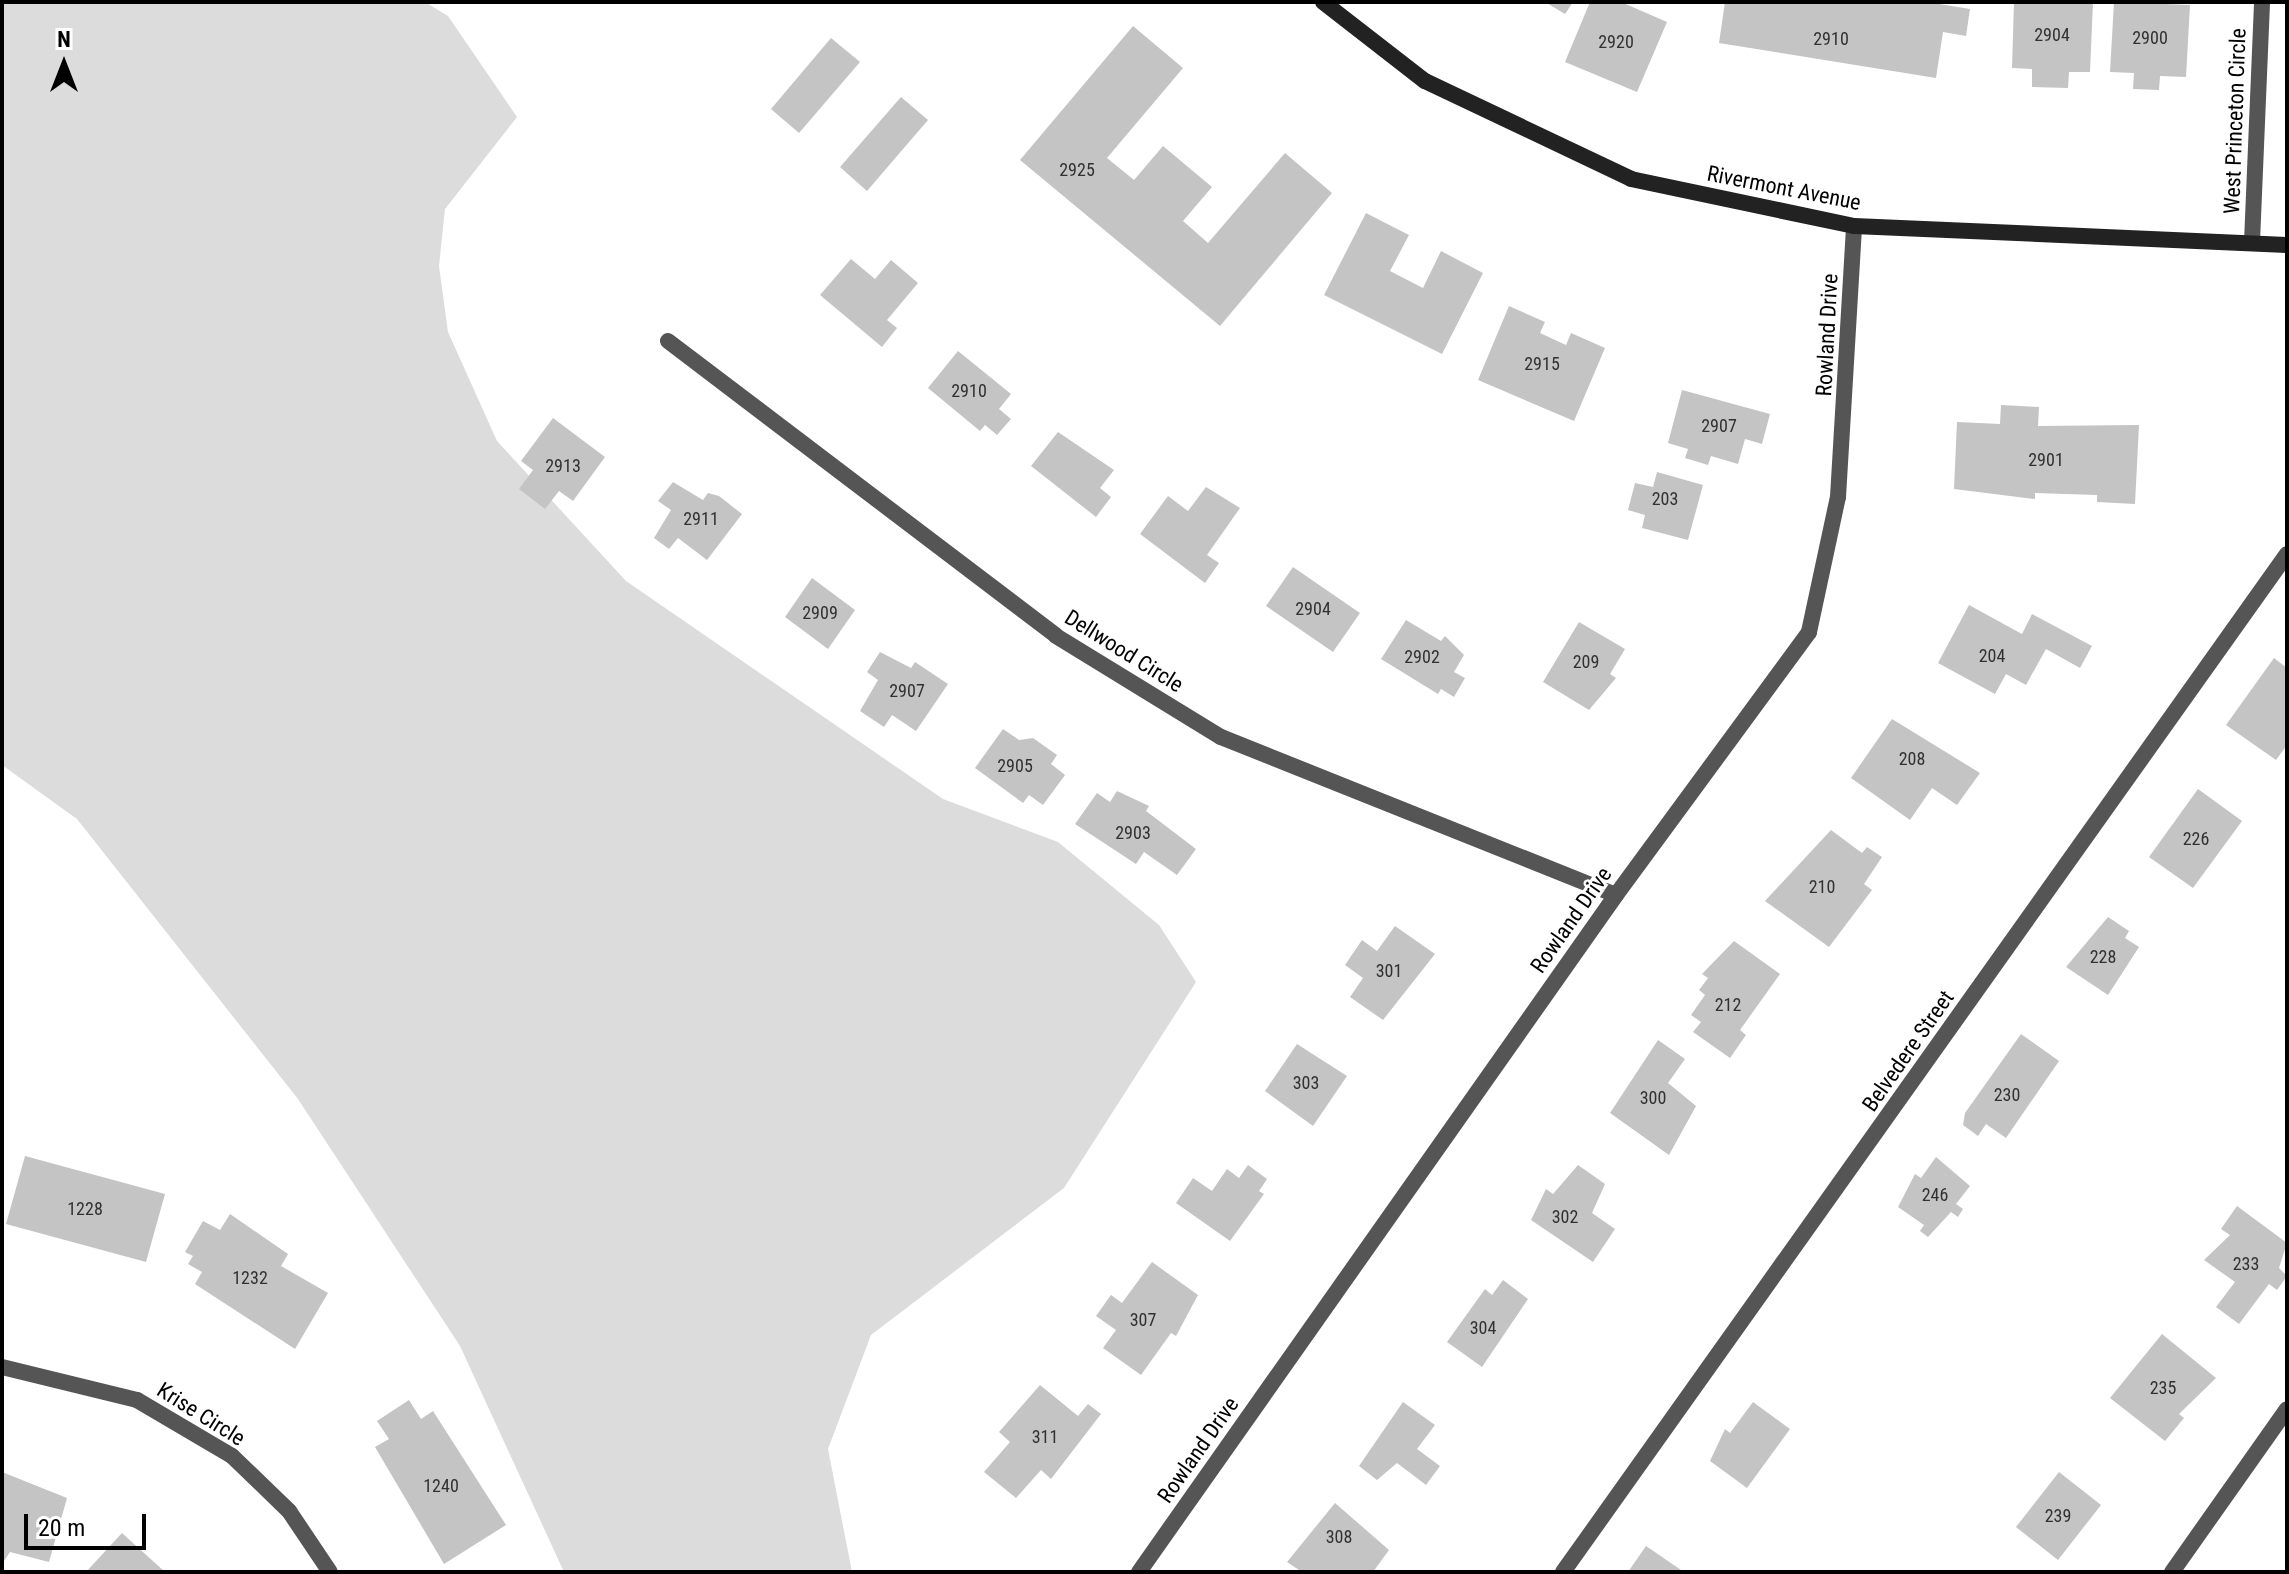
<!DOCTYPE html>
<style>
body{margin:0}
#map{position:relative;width:2289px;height:1574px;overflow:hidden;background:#fff;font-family:"Roboto Condensed",sans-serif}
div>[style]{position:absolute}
.green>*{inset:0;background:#dcdcdc}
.building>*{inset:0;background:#c4c4c4}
.minor>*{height:16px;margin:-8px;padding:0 8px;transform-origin:8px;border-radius:8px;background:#555}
.secondary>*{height:16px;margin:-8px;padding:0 8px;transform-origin:8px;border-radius:8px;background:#222}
span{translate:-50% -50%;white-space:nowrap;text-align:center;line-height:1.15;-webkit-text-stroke:6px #fff;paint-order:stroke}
.number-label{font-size:18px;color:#313131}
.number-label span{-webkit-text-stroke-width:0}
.street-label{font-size:22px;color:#000}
.frame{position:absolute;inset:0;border:4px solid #000;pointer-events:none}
.north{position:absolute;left:24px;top:24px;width:80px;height:80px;-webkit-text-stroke:6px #fff;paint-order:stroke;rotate:0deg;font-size:22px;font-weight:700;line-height:32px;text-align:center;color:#000}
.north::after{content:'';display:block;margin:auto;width:28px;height:36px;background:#000;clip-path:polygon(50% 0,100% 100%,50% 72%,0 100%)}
.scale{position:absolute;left:24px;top:1514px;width:122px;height:36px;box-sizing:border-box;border:4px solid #000;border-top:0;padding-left:10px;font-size:24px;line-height:28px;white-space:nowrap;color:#000;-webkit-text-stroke:6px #fff;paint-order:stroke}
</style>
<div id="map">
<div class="green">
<div style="clip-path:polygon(2px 2px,425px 2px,448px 16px,517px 117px,445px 209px,439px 266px,448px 332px,497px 441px,626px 581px,943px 799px,1058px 842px,1159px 925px,1196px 982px,1064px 1188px,871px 1335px,828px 1449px,852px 1572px,564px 1572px,460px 1346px,298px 1099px,77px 819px,2px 765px)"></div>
</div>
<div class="building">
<div style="clip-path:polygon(1545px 2px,1573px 2px,1565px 14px)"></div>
<div style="clip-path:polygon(1590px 2px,1621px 2px,1667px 22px,1637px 92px,1565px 62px)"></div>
<div style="clip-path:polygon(1725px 2px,1927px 2px,1970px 9px,1966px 36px,1943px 32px,1936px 78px,1719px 43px)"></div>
<div style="clip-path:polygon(2014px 2px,2093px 2px,2090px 72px,2069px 72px,2068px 88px,2032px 87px,2032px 69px,2012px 68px)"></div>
<div style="clip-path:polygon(2114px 2px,2190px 5px,2186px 77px,2160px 76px,2159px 90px,2133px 89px,2134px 73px,2110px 72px)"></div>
<div style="clip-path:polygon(1133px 26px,1183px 68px,1107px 158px,1134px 180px,1163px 146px,1212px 187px,1183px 221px,1208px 243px,1285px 153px,1332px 193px,1220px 326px,1020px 160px)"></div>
<div style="clip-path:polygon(831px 38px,860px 62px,799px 133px,771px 109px)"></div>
<div style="clip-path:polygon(901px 97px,928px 120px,867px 191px,840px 167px)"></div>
<div style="clip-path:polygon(1366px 213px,1409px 235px,1390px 271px,1423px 288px,1441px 251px,1483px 273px,1442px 354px,1324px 295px)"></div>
<div style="clip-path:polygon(851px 259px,875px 279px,891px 260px,918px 283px,887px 320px,897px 328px,882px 347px,820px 295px)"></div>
<div style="clip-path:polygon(1509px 306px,1545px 322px,1540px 333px,1566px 345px,1571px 333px,1605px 348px,1574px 421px,1478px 380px)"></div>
<div style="clip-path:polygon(958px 351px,1011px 394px,999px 409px,1011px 419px,997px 435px,985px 425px,980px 431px,928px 388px)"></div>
<div style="clip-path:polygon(1682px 390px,1770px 414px,1762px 444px,1745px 439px,1738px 464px,1711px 456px,1708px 465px,1685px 458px,1688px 449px,1668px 443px)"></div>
<div style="clip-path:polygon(2001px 405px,2039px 407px,2038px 426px,2139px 425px,2135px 504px,2097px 502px,2097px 495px,2035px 493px,2035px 499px,1954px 489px,1957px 422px,2000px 424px)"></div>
<div style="clip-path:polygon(553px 418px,605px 457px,573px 501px,559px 491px,545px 509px,519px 489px,533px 470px,521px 461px)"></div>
<div style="clip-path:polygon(1058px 432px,1114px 470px,1100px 488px,1111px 497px,1096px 517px,1031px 466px)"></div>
<div style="clip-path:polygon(1657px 472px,1703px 485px,1688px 540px,1642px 528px,1645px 515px,1628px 510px,1635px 483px,1653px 487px)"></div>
<div style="clip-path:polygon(673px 482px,703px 500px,708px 493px,719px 496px,742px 514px,707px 560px,678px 538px,669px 549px,654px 538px,671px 510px,658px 501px)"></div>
<div style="clip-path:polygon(1206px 487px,1240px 508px,1207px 555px,1219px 563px,1205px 583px,1140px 534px,1168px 496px,1188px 511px)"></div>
<div style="clip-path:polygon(1293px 567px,1360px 613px,1333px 652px,1266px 606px)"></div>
<div style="clip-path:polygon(812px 578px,855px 610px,828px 649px,785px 617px)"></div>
<div style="clip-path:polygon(1969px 605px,2022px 634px,2032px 614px,2092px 646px,2080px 668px,2046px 649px,2026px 685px,2006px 674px,1995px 694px,1938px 663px)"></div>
<div style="clip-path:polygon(1406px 620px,1441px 641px,1445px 636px,1464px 655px,1454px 672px,1465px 678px,1454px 697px,1441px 689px,1438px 694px,1381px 659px)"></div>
<div style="clip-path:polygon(1579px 622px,1625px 649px,1610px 674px,1616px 678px,1589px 710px,1543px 682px)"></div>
<div style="clip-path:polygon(880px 652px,911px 668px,915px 662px,948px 684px,916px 731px,892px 715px,884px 727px,860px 711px,878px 680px,867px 672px)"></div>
<div style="clip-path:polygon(2274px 658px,2287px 668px,2287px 745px,2276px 760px,2226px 725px)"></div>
<div style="clip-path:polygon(1892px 719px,1980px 773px,1957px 805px,1932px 788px,1910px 820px,1851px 778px)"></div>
<div style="clip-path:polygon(1003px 729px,1019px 740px,1033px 738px,1057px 755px,1051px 764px,1065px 775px,1043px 805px,1029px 795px,1023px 803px,975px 768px)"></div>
<div style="clip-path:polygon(2198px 789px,2242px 821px,2193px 888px,2149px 857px)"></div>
<div style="clip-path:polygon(1117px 791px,1149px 806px,1146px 811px,1196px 849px,1177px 875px,1144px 852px,1136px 864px,1075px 824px,1097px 793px,1110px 802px)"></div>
<div style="clip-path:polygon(1831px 830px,1862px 853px,1867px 847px,1882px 857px,1864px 884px,1872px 890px,1829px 947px,1765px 901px)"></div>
<div style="clip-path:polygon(2108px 917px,2129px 931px,2125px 938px,2139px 947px,2108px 995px,2066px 967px)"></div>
<div style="clip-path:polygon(1395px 926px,1435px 954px,1383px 1020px,1350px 997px,1363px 978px,1345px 965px,1362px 940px,1377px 951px)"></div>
<div style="clip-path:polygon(1734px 941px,1780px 974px,1740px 1030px,1746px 1035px,1730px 1058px,1693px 1032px,1701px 1022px,1691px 1015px,1705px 995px,1699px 990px,1708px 978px,1702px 974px)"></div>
<div style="clip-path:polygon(2021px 1034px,2059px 1061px,2006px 1138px,1986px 1124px,1978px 1136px,1963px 1125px,1965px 1113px)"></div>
<div style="clip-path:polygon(1658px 1040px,1685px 1059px,1668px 1083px,1696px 1106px,1669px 1155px,1610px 1113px)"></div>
<div style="clip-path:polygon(1297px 1044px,1347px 1076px,1313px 1126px,1265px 1091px)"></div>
<div style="clip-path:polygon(25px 1156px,165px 1194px,146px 1262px,6px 1224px)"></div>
<div style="clip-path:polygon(1936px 1157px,1970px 1186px,1956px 1204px,1963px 1209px,1958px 1217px,1951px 1212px,1928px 1237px,1920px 1231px,1924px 1225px,1898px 1207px,1915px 1174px,1921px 1178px)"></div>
<div style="clip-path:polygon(1248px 1165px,1267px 1179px,1259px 1191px,1264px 1194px,1230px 1241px,1176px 1203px,1193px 1178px,1212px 1191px,1227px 1169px,1239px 1178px)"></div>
<div style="clip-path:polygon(1578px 1165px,1605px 1184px,1592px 1213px,1615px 1229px,1593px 1262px,1531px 1220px,1546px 1189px,1553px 1194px)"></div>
<div style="clip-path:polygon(2237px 1206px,2287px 1243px,2279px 1268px,2287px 1276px,2277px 1290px,2269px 1284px,2239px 1324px,2216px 1307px,2235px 1282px,2204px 1260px,2230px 1235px,2221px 1229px)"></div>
<div style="clip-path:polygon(230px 1214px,288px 1254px,281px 1266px,328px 1293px,295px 1349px,195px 1284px,202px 1272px,188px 1264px,193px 1256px,185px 1252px,203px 1221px,220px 1230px)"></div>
<div style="clip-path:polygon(1152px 1262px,1198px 1295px,1176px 1336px,1171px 1333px,1141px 1375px,1103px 1348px,1116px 1330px,1096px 1316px,1111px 1295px,1122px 1303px)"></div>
<div style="clip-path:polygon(1503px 1280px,1528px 1299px,1482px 1367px,1447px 1342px,1485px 1289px,1492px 1295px)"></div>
<div style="clip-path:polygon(2162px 1334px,2216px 1378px,2179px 1414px,2184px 1418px,2165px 1441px,2110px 1398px)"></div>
<div style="clip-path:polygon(1040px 1385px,1078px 1416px,1088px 1404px,1101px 1414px,1051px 1479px,1041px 1470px,1016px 1498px,984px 1472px,1010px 1442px,999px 1432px)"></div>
<div style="clip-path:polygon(409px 1400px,421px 1419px,433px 1411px,506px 1525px,444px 1564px,375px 1447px,389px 1439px,377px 1421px)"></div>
<div style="clip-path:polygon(1403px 1402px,1435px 1425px,1417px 1449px,1440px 1466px,1426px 1485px,1397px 1463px,1377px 1480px,1359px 1466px)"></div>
<div style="clip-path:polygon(1753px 1402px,1790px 1429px,1747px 1488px,1710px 1461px,1725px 1429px,1730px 1433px)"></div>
<div style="clip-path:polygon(2px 1472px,67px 1498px,49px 1562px,10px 1552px,2px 1564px)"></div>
<div style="clip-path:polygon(2059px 1472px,2101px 1505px,2058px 1560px,2016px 1527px)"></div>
<div style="clip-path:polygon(1335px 1503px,1389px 1550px,1373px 1572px,1302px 1572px,1287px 1562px)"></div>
<div style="clip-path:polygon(122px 1533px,165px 1572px,86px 1572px)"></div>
<div style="clip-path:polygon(1646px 1546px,1684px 1572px,1628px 1572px)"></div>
</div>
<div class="minor">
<div style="left:2252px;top:242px;width:240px;rotate:-87.6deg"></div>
<div style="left:668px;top:341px;width:487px;rotate:37.2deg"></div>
<div style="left:1056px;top:636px;width:193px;rotate:31.5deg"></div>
<div style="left:1221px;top:737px;width:425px;rotate:21.8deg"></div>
<div style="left:2px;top:1367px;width:139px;rotate:13.7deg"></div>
<div style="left:137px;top:1400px;width:110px;rotate:30.5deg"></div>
<div style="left:232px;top:1456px;width:79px;rotate:44deg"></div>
<div style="left:289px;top:1511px;width:73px;rotate:56.1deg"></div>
<div style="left:1139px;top:1572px;width:828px;rotate:-54.83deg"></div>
<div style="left:1616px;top:895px;width:326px;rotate:-53.7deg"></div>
<div style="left:1809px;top:632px;width:138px;rotate:-77.9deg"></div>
<div style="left:1838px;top:497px;width:271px;rotate:-86.6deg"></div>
<div style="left:1563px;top:1572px;width:1249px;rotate:-54.58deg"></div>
<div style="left:2172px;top:1572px;width:199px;rotate:-54.8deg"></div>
</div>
<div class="secondary">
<div style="left:1323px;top:2px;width:129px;rotate:37.8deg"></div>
<div style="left:1425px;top:81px;width:228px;rotate:25.4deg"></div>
<div style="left:1631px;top:179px;width:228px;rotate:11.9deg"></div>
<div style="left:1854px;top:226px;width:433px;rotate:2.5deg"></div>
</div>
<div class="number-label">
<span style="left:2052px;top:35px">2904</span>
<span style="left:2150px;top:38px">2900</span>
<span style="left:1831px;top:39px">2910</span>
<span style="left:1616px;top:42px">2920</span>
<span style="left:1077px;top:170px">2925</span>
<span style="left:1542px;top:364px">2915</span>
<span style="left:969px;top:391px">2910</span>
<span style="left:1719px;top:426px">2907</span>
<span style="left:2046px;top:460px">2901</span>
<span style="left:563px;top:466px">2913</span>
<span style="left:1665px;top:499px">203</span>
<span style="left:701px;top:519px">2911</span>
<span style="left:1313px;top:609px">2904</span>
<span style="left:820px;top:613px">2909</span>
<span style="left:1992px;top:656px">204</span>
<span style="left:1422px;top:657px">2902</span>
<span style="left:1586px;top:662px">209</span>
<span style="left:907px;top:691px">2907</span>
<span style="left:1912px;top:759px">208</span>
<span style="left:1015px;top:766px">2905</span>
<span style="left:1133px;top:833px">2903</span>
<span style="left:2196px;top:839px">226</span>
<span style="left:1822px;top:887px">210</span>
<span style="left:2103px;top:957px">228</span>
<span style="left:1389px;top:971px">301</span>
<span style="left:1728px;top:1005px">212</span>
<span style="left:1306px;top:1083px">303</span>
<span style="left:2007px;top:1095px">230</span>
<span style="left:1653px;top:1098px">300</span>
<span style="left:1935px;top:1195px">246</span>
<span style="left:85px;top:1209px">1228</span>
<span style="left:1565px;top:1217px">302</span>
<span style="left:2246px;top:1264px">233</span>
<span style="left:250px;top:1278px">1232</span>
<span style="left:1143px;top:1320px">307</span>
<span style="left:1483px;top:1328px">304</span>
<span style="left:2163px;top:1388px">235</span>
<span style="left:1045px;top:1437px">311</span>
<span style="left:441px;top:1486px">1240</span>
<span style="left:2058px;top:1516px">239</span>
<span style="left:1339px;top:1537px">308</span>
</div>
<div class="street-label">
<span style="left:2235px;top:121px;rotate:-88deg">West Princeton Circle</span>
<span style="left:1784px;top:188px;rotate:11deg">Rivermont Avenue</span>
<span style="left:1827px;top:335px;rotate:-87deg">Rowland Drive</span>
<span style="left:1124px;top:651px;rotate:32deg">Dellwood Circle</span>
<span style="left:1571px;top:920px;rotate:-55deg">Rowland Drive</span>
<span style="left:1908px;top:1051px;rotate:-55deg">Belvedere Street</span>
<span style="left:201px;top:1414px;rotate:32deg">Krise Circle</span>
<span style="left:1198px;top:1450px;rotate:-55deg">Rowland Drive</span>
</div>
<div class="frame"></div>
<div class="north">N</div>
<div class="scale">20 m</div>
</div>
